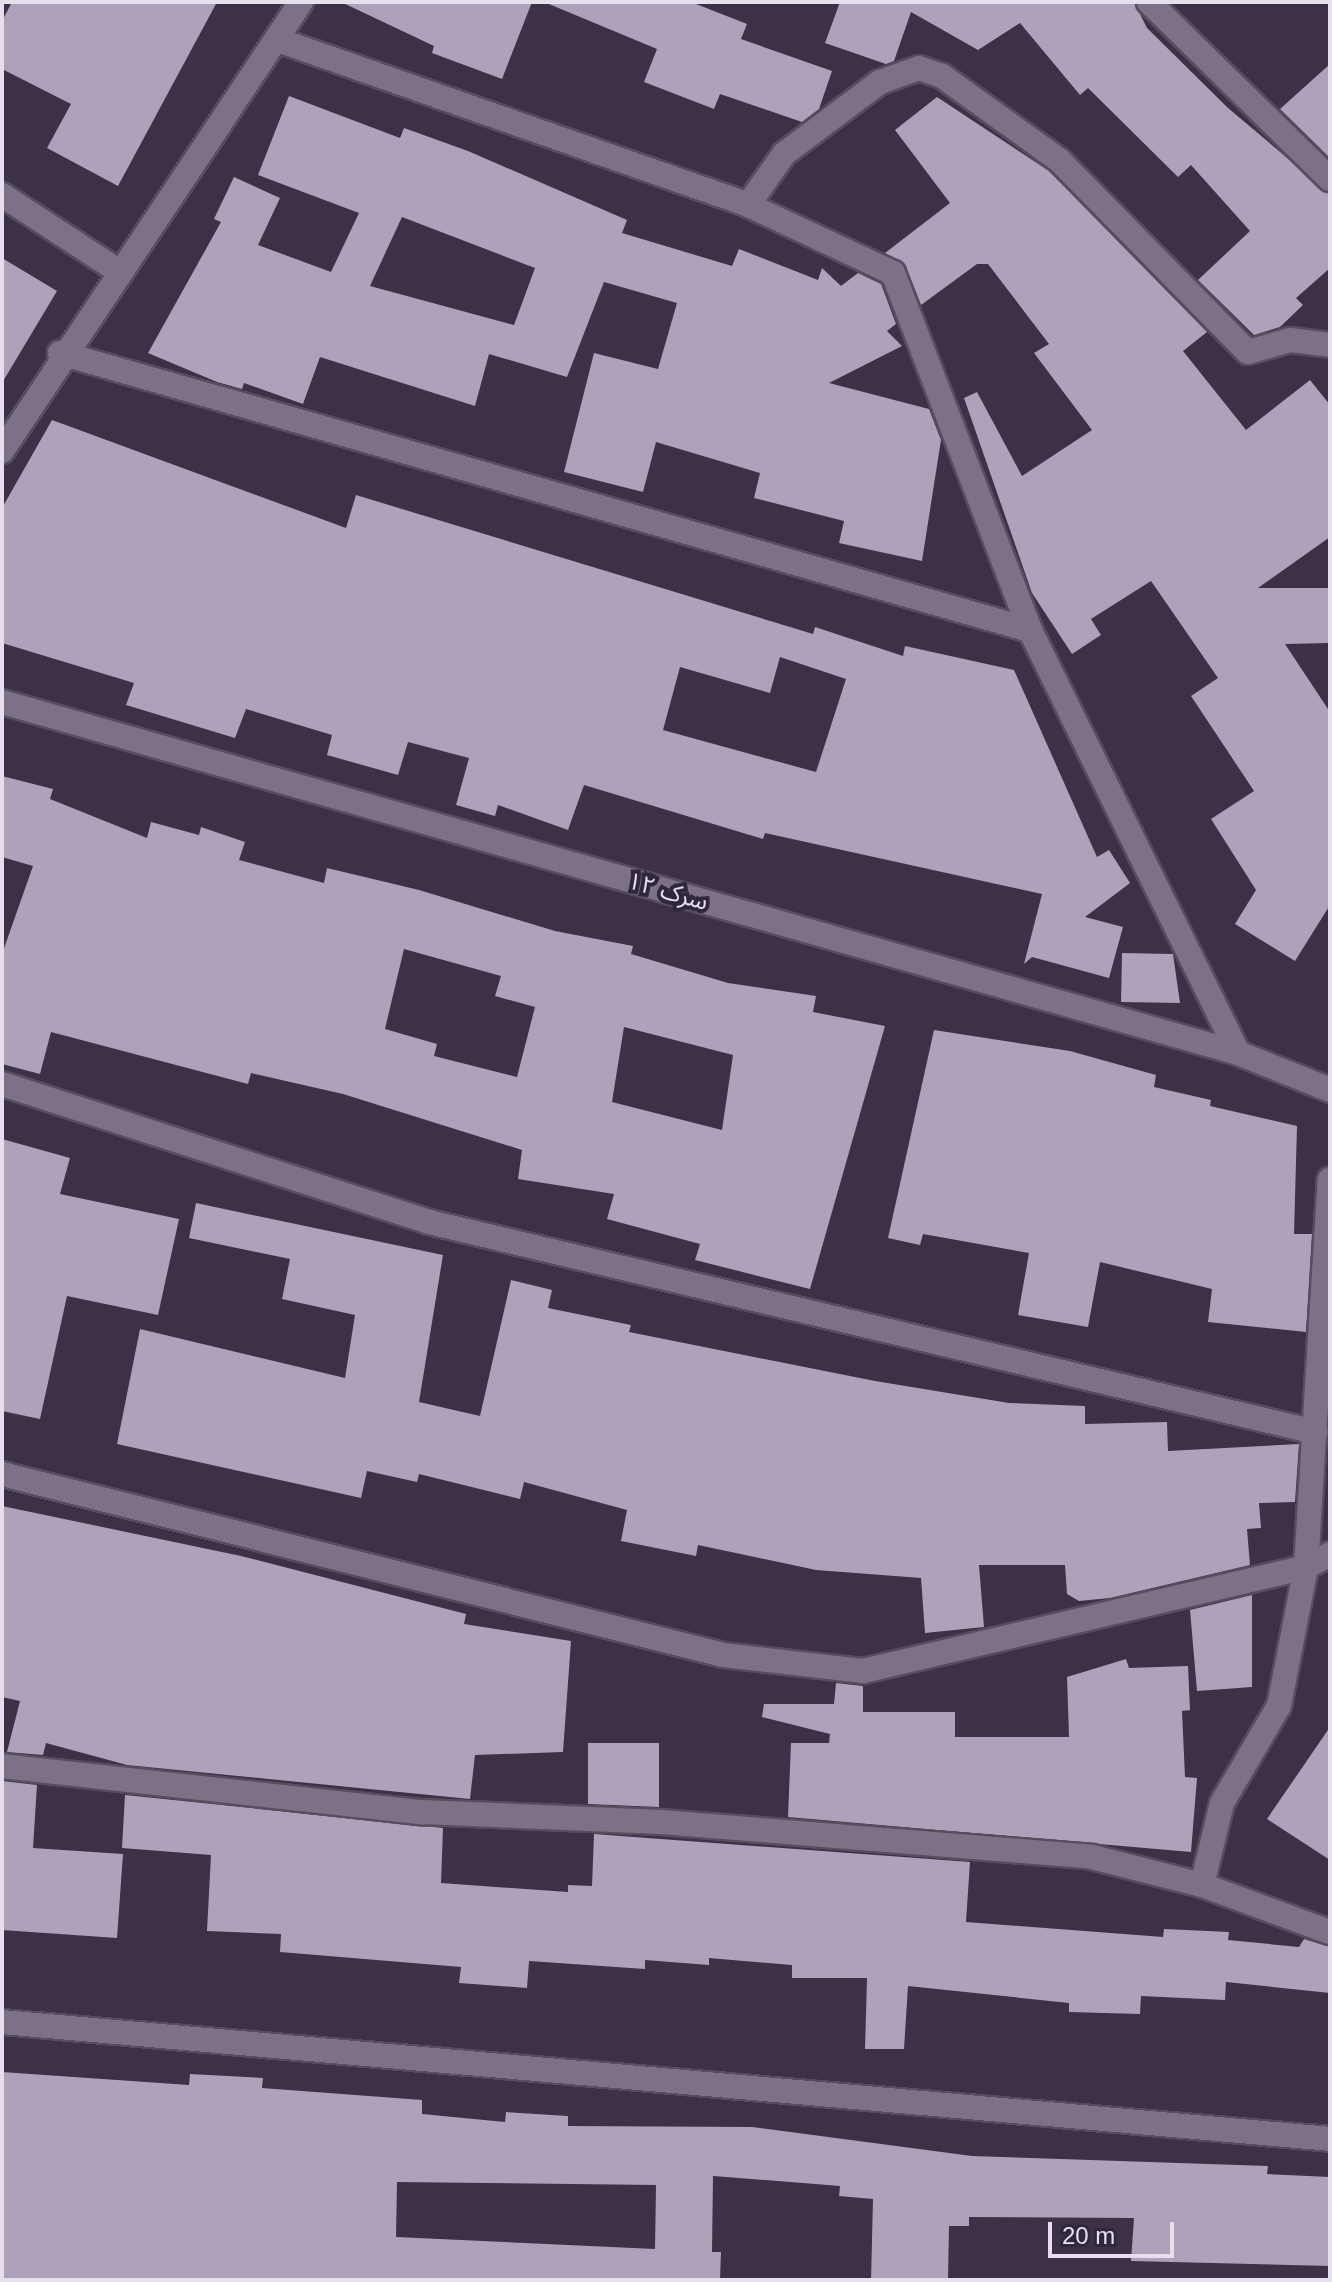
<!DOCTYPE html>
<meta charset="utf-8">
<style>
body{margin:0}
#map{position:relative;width:1332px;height:2282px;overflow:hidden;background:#3c3147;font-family:Arial,"Noto Sans Arabic",sans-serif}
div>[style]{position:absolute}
.building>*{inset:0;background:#ada1bc}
.roads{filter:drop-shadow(2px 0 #564d5f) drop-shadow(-2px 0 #564d5f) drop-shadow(0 2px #564d5f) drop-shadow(0 -2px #564d5f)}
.street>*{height:24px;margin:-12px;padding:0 12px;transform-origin:12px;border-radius:12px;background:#7d718a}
span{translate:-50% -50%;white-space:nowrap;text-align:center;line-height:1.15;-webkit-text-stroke:8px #31273d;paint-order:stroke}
.street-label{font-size:24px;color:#e6e0ee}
.frame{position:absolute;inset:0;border:4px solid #e6e0ee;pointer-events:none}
.scale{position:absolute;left:1048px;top:2222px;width:126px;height:36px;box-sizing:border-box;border:4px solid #e6e0ee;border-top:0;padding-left:10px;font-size:24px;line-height:28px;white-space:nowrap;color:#e6e0ee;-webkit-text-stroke:6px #31273d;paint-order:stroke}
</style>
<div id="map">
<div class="building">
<div style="clip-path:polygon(12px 2px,217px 2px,118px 186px,47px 148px,71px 104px,2px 69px,2px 21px)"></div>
<div style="clip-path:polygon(341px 2px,532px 2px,502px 79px,432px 53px,434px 46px)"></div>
<div style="clip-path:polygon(544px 2px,691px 2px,747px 24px,741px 39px,832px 71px,819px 109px,802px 122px,720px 94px,714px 109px,644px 82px,657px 49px)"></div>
<div style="clip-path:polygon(840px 2px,1134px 2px,1147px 28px,1228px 108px,1330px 194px,1330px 268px,1296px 298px,1303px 305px,1280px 327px,1254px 335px,1198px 280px,1250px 231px,1191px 165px,1178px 177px,1088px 88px,1080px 95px,1020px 23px,978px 50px,911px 12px,894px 61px,886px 64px,825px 43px)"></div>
<div style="clip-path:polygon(1330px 64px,1330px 158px,1280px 109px)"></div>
<div style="clip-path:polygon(evenodd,289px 96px,400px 138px,404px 128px,468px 151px,627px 220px,622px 233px,732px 266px,739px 249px,818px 280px,822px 268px,841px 286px,858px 273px,881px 284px,896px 324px,887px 331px,902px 346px,829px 383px,929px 409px,941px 440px,922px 561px,839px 543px,844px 521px,754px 498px,760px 473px,656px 442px,643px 492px,564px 472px,594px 353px,658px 369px,677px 303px,604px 282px,567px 377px,489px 354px,475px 406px,320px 357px,303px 404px,244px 383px,242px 389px,217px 382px,148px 353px,221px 222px,214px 219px,234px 177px,280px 198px,258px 245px,331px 272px,359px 213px,258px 175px,289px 96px,402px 217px,535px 268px,514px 325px,370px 286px,402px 217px)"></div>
<div style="clip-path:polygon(937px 97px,1049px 171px,1207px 332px,1183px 351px,1246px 430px,1310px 380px,1330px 405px,1330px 537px,1258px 588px,1330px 588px,1330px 643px,1285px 644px,1330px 712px,1330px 905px,1295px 961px,1235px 924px,1256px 890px,1211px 819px,1254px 791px,1191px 696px,1218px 678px,1151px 581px,1091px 619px,1101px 635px,1072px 654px,1032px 593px,964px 398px,977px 392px,1022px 476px,1092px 430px,1034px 353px,1049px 344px,988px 264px,977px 264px,921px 305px,906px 267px,885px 253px,950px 203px,895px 130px)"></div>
<div style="clip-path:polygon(2px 258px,57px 291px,2px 383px)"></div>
<div style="clip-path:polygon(evenodd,52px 420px,346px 528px,356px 495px,813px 634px,815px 627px,903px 656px,905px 646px,1014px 670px,1097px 857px,1109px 850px,1130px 883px,1085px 917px,1123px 927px,1109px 978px,1032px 957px,1024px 964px,1042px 894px,765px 833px,763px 839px,584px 785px,568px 830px,498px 805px,495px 816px,456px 805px,469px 758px,408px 742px,398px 775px,327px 755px,332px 735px,246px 709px,235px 738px,126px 705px,134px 683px,2px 643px,2px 508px,52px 420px,780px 657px,846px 679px,816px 772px,663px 730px,680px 667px,770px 693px,780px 657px)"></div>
<div style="clip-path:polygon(evenodd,2px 776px,53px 789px,50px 799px,147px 838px,151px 822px,199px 835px,201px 827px,245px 842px,239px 860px,324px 883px,327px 868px,419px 890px,555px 931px,633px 946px,631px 954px,728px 983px,816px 996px,813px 1012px,885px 1026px,810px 1289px,695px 1260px,700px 1244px,607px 1219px,614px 1194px,518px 1179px,522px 1150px,343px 1094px,251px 1073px,248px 1084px,51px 1032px,40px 1074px,2px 1064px,2px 954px,33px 866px,2px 857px,2px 776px,404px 949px,501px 976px,495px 996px,535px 1007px,517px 1077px,434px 1056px,437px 1044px,385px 1029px,404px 949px,2px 776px,624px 1027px,733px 1055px,722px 1130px,612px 1102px,624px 1027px)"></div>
<div style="clip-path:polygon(1122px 953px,1173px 954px,1180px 1003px,1121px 1002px)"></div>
<div style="clip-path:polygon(934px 1030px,1070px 1051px,1156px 1075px,1154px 1087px,1211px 1100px,1210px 1106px,1297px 1126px,1294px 1234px,1312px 1234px,1306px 1332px,1208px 1322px,1212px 1289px,1100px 1262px,1088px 1327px,1018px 1315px,1029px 1253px,923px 1234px,920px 1245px,888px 1238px)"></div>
<div style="clip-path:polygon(2px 1139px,70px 1158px,60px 1194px,179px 1219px,158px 1315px,67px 1296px,40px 1419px,2px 1411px)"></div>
<div style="clip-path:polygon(196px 1203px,443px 1255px,419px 1402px,480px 1416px,511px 1280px,552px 1290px,548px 1308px,631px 1325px,629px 1332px,875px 1381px,1009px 1403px,1085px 1406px,1085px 1424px,1167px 1422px,1168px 1451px,1299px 1444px,1295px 1502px,1259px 1503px,1261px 1528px,1247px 1529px,1250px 1565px,1110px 1598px,1079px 1601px,1067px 1594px,1065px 1565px,979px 1565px,984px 1627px,925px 1633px,921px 1578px,816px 1570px,698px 1545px,696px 1556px,621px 1541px,627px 1510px,524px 1482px,520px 1499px,419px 1474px,417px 1482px,367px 1471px,361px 1498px,117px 1444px,140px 1329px,345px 1378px,355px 1315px,282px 1299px,290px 1259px,189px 1238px)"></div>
<div style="clip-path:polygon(2px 1506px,241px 1556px,466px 1614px,464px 1624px,571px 1641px,563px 1752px,475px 1755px,470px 1799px,127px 1765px,46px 1743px,43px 1755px,7px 1752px,20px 1701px,2px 1697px)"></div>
<div style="clip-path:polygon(1252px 1595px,1252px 1687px,1197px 1691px,1190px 1610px)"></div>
<div style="clip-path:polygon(1126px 1659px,1129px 1668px,1188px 1666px,1190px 1710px,1182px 1711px,1185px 1777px,1197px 1778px,1191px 1852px,788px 1817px,791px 1743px,829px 1743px,830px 1734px,762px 1717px,764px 1704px,834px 1704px,836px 1683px,863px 1686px,863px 1712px,955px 1712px,955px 1737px,1069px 1737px,1067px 1677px)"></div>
<div style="clip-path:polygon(1330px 1727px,1330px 1860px,1267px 1819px)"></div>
<div style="clip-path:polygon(588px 1743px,659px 1743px,659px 1807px,588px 1804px)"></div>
<div style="clip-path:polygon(2px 1781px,37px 1785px,33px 1848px,123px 1854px,117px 1938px,2px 1930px)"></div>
<div style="clip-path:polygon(125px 1795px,443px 1828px,441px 1883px,568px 1892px,568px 1885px,592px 1886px,594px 1834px,970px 1862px,966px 1922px,1163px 1937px,1164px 1929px,1229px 1932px,1228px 1940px,1299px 1947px,1304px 1939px,1330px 1947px,1330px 1993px,1226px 1982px,1225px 2000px,1141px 1996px,1140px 2014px,1069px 2012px,1069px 2003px,908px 1986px,904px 2049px,865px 2049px,867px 1978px,792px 1978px,792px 1965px,709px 1958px,709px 1965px,645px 1960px,645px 1969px,529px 1961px,527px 1988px,459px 1983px,461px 1967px,280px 1952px,281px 1934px,207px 1931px,211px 1855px,122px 1848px)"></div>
<div style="clip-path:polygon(evenodd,2px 2072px,189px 2085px,190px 2074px,263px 2078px,262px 2088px,422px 2100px,422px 2114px,505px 2122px,506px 2112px,568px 2116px,568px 2126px,752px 2127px,972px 2156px,1268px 2166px,1267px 2174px,1330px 2177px,1330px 2266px,1131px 2261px,1134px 2218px,969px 2217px,969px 2226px,949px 2226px,948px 2280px,871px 2280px,873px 2199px,839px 2196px,840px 2186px,713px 2176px,712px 2252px,721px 2252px,720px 2280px,2px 2280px,2px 2072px,397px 2182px,656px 2185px,655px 2249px,396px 2237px,397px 2182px)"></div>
</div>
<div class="roads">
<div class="street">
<div style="left:1149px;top:2px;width:253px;rotate:44.4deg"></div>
<div style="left:278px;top:40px;width:498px;rotate:19.3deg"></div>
<div style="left:748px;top:205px;width:160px;rotate:25.1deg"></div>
<div style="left:893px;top:273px;width:382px;rotate:69deg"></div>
<div style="left:1030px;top:630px;width:471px;rotate:63.8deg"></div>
<div style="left:2px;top:195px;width:142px;rotate:33.2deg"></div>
<div style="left:748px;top:205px;width:62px;rotate:-54.8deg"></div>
<div style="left:784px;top:154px;width:120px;rotate:-36.9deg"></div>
<div style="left:880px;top:82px;width:41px;rotate:-19.7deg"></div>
<div style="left:919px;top:68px;width:24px;rotate:19deg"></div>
<div style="left:942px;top:76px;width:144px;rotate:35.7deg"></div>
<div style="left:1059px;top:160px;width:269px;rotate:45.5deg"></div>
<div style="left:1248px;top:352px;width:44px;rotate:-15.9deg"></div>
<div style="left:1290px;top:340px;width:40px;rotate:7.1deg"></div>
<div style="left:60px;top:353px;width:1009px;rotate:15.94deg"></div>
<div style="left:2px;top:451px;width:539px;rotate:-56.34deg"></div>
<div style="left:2px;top:702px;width:1285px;rotate:15.85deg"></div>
<div style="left:1238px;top:1053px;width:99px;rotate:21.9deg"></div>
<div style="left:2px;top:1084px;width:449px;rotate:17.9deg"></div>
<div style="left:429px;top:1222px;width:911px;rotate:13.33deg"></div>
<div style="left:2px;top:1474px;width:743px;rotate:14.09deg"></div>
<div style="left:723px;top:1655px;width:141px;rotate:6.5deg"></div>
<div style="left:863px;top:1671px;width:455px;rotate:-13.2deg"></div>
<div style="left:1306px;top:1567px;width:27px;rotate:-28deg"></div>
<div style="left:2px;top:1766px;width:423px;rotate:6.3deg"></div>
<div style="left:422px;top:1812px;width:239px;rotate:2.4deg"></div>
<div style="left:661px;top:1822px;width:432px;rotate:4.6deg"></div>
<div style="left:1092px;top:1857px;width:114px;rotate:14.3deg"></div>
<div style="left:1202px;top:1885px;width:136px;rotate:20.2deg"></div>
<div style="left:1202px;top:1885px;width:84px;rotate:-76.3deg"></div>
<div style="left:1222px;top:1803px;width:113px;rotate:-59.6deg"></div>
<div style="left:1279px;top:1706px;width:142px;rotate:-79deg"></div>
<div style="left:1306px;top:1567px;width:388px;rotate:-86.5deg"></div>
<div style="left:2px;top:2022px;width:1333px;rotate:5.03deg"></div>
</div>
</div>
<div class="street-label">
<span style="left:668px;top:891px;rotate:16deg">سرک ۱۲</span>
</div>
<div class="frame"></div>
<div class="scale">20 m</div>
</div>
